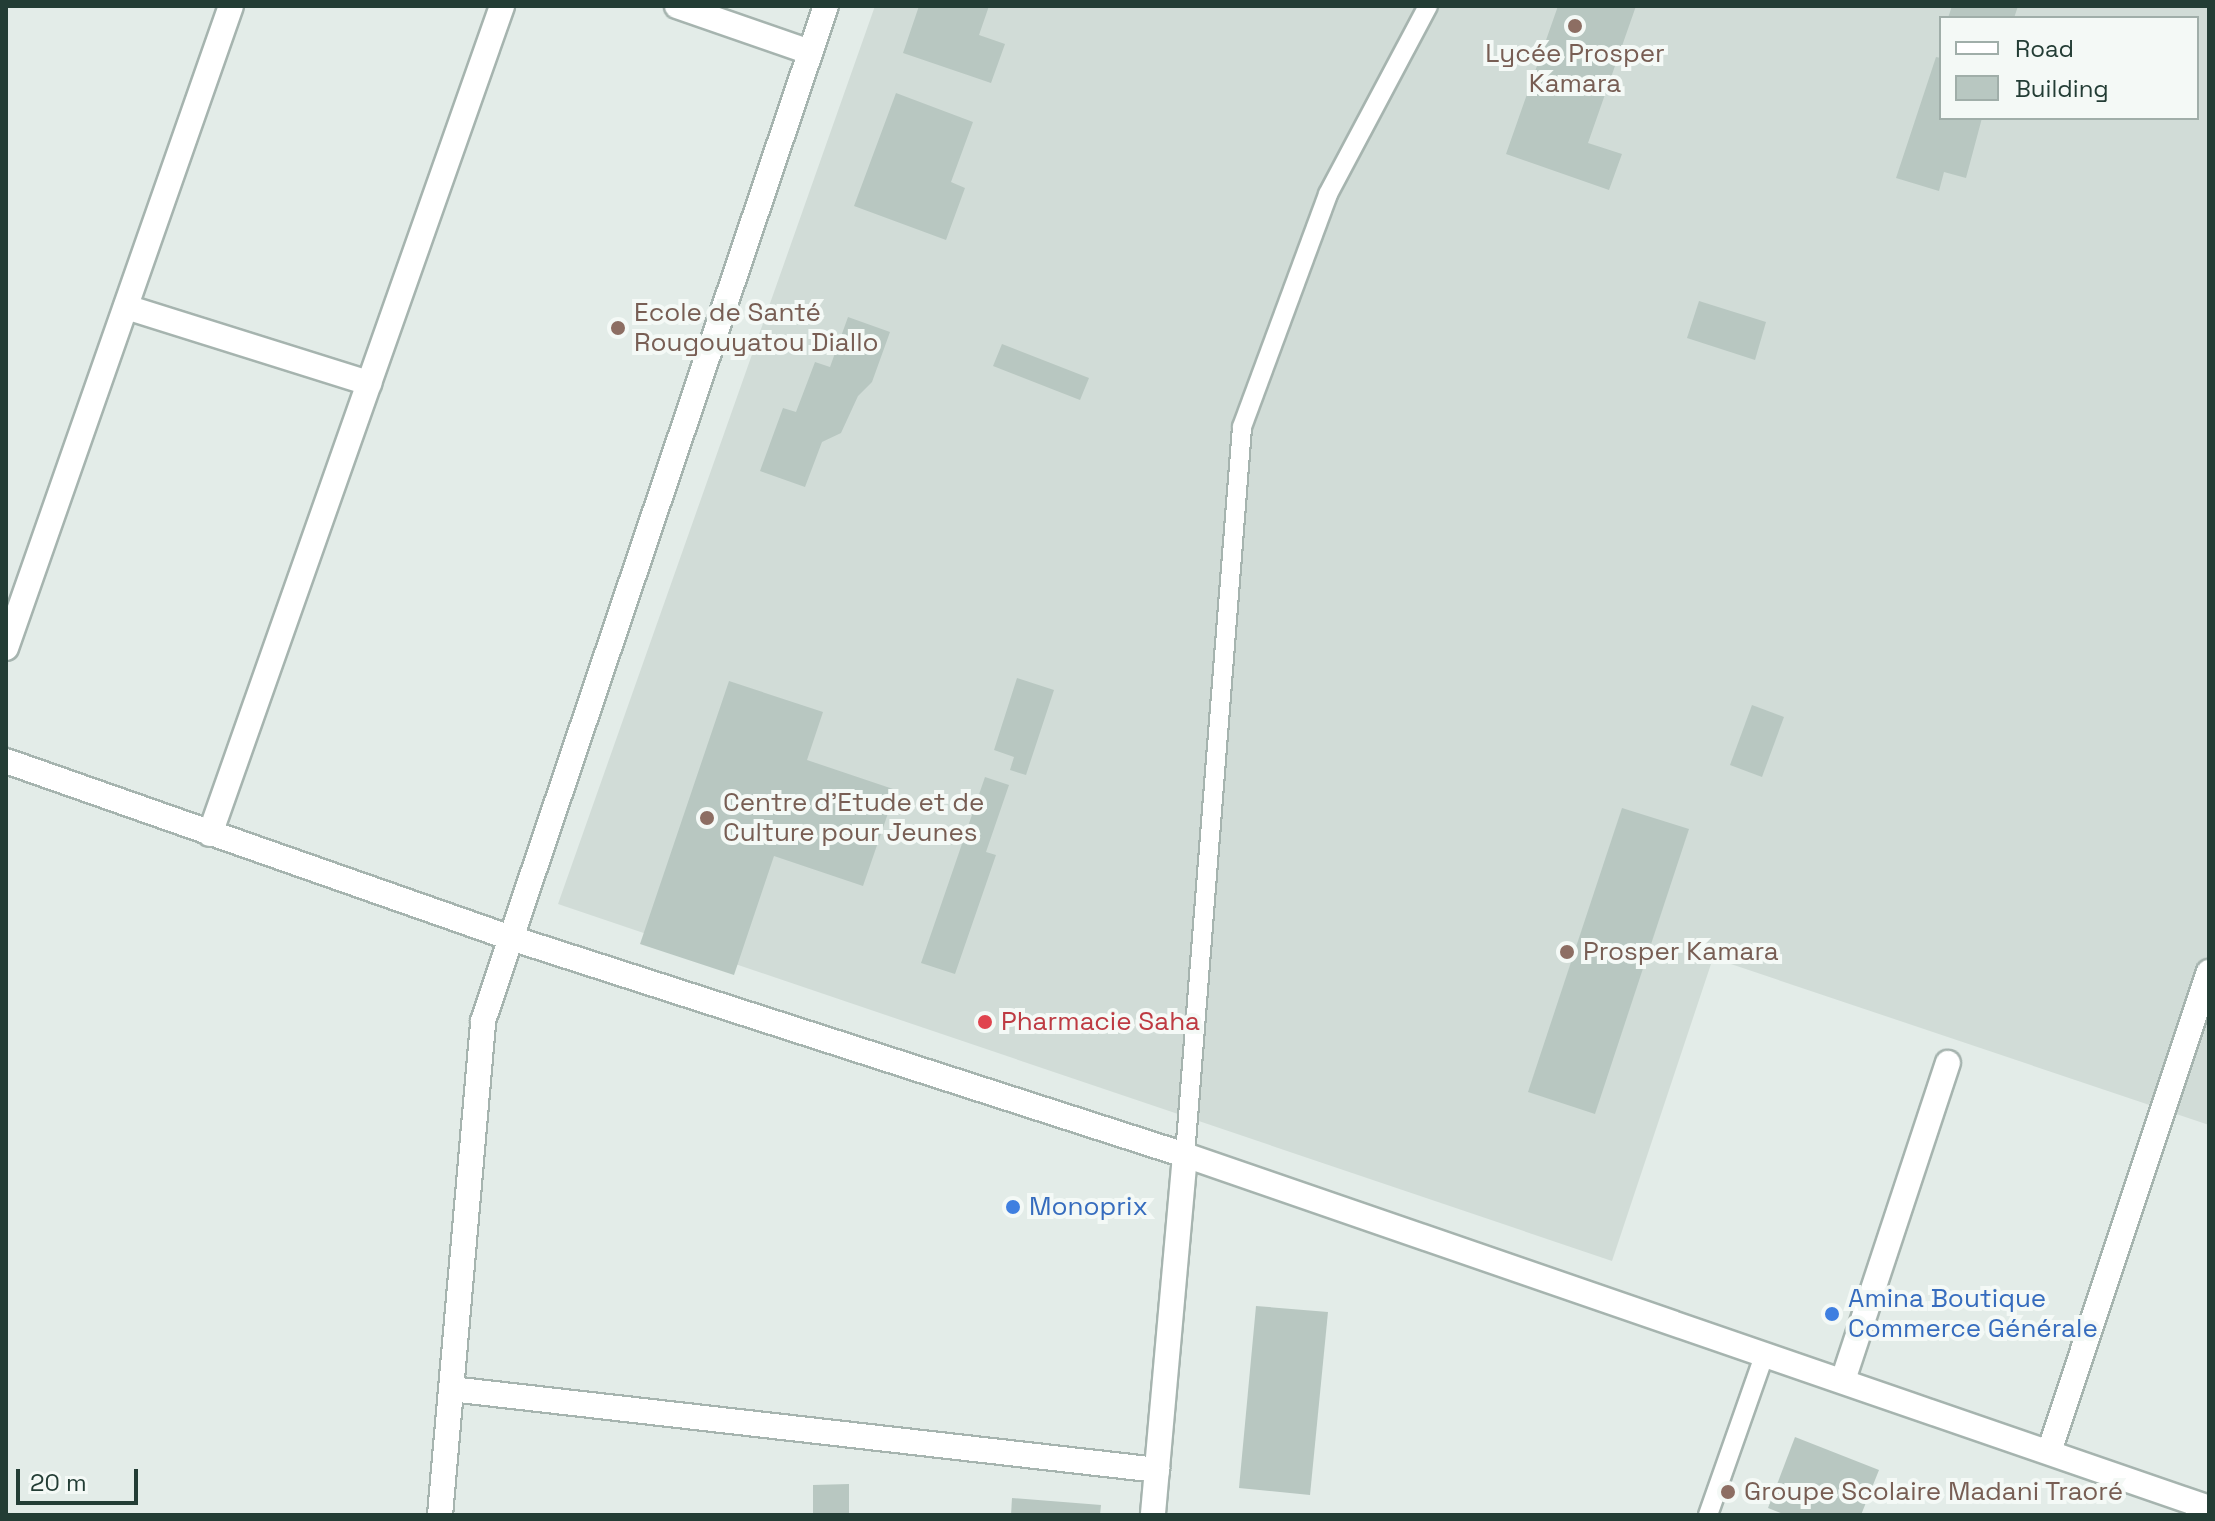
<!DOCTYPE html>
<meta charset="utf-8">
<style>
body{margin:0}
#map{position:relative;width:2215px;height:1521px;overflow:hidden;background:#e3ece8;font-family:"Space Grotesk",sans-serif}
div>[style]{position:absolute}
.built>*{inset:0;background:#d1dcd7}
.building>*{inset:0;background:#b8c7c1}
.roads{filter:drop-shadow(2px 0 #a6b4af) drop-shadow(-2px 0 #a6b4af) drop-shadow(0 2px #a6b4af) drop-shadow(0 -2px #a6b4af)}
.lane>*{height:18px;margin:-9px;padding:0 9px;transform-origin:9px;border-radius:9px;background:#fff}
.street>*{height:24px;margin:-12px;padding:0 12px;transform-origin:12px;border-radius:12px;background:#fff}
.secondary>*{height:24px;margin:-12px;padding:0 12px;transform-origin:12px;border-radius:12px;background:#fff}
.dots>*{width:22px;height:22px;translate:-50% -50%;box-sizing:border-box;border:4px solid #f4f9f6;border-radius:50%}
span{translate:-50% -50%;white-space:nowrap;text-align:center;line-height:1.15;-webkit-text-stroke:8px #f4f9f6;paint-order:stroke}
.education-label{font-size:26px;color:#785e54}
.left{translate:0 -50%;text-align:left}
.health-label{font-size:26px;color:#be3a42}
.shop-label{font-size:26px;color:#366cbe}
.frame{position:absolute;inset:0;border:8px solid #233d35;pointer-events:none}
.legend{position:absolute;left:1939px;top:16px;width:260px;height:104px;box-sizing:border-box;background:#f4f9f6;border:2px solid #a0aea9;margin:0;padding:10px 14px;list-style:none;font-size:24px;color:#233d35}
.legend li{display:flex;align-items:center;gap:16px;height:40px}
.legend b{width:40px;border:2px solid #a0aea9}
.scale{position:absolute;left:16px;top:1469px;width:122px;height:36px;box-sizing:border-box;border:4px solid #233d35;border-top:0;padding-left:10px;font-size:24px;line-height:28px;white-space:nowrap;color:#233d35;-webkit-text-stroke:6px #f4f9f6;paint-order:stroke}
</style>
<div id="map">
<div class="built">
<div style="clip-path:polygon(evenodd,875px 6px,2209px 6px,2209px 1125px,1713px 958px,1612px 1261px,558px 904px,875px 6px,1941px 18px,2197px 18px,2197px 118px,1941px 118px,1941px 18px)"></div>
</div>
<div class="building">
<div style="clip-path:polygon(919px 6px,989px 6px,979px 35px,1005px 44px,991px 83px,903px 53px)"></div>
<div style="clip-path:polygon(1558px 6px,1636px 6px,1588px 143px,1622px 154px,1609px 190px,1506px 154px)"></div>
<div style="clip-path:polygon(1952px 6px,2018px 6px,2014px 18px,1948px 18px)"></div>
<div style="clip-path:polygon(1936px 57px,1941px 58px,1941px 118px,1982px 118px,1966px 178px,1944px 172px,1939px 191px,1896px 178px)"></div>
<div style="clip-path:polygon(896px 93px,973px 122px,951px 182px,965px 188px,946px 240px,854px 206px)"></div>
<div style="clip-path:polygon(1699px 301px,1766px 322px,1755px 360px,1687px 338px)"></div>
<div style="clip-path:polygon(848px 317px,890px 332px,872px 382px,858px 396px,841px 433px,822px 442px,805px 487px,760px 471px,783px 408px,796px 412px,815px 362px,830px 367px)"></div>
<div style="clip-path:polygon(1002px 344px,1089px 378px,1080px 400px,993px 366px)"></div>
<div style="clip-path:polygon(1017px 678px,1054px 690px,1026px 775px,1010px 770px,1014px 757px,994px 750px)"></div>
<div style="clip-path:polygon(729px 681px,823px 712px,807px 760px,896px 790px,863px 886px,774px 856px,734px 975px,640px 944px)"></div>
<div style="clip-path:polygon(1752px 705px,1784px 717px,1762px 777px,1730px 765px)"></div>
<div style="clip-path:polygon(985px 777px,1009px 785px,986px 852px,996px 855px,955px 974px,921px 963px)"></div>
<div style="clip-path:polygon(1622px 808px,1689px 829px,1595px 1114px,1528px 1092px)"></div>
<div style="clip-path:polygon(1256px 1306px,1328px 1312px,1310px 1495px,1239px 1488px)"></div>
<div style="clip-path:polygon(1795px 1437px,1879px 1470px,1861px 1515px,1786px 1515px,1768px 1508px)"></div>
<div style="clip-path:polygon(849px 1484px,849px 1515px,813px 1515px,813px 1485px)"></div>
<div style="clip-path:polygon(1012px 1498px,1101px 1505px,1100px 1515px,1011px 1515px)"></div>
</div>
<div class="roads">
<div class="lane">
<div style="left:1185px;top:1155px;width:730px;rotate:-85.52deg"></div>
<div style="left:1242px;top:427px;width:248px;rotate:-69.7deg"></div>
<div style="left:1328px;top:194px;width:213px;rotate:-62deg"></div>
<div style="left:1708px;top:1515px;width:172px;rotate:-70.6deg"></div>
</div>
<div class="street">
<div style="left:677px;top:6px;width:141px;rotate:19.1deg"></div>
<div style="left:126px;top:307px;width:255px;rotate:17.4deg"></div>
<div style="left:6px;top:648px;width:680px;rotate:-70.69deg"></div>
<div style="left:210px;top:834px;width:878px;rotate:-70.57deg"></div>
<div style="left:1185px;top:1155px;width:1083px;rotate:19.02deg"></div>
<div style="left:1843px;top:1380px;width:334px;rotate:-71.7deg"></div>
<div style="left:451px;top:1389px;width:711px;rotate:6.54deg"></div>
<div style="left:2049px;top:1452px;width:506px;rotate:-71.57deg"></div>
<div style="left:440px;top:1515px;width:496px;rotate:-85deg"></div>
<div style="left:483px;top:1021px;width:1071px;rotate:-71.33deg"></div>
</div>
<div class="secondary">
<div style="left:6px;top:761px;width:535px;rotate:19.32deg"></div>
<div style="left:511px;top:938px;width:708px;rotate:17.85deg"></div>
<div style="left:1185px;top:1155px;width:361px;rotate:95.1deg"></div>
</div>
</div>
<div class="dots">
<div style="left:1575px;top:26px;background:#8d6e63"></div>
<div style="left:618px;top:328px;background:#8d6e63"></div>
<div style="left:707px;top:818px;background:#8d6e63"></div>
<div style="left:1567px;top:952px;background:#8d6e63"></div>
<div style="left:985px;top:1022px;background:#e0444e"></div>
<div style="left:1013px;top:1207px;background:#3f7fe0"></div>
<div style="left:1832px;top:1314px;background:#3f7fe0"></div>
<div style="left:1728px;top:1492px;background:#8d6e63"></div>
</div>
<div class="education-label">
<span style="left:1575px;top:69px">Lycée Prosper<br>Kamara</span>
<span class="left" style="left:634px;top:328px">Ecole de Santé<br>Rougouyatou Diallo</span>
<span class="left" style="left:723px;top:818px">Centre d'Etude et de<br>Culture pour Jeunes</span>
<span class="left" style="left:1583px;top:952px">Prosper Kamara</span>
<span class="left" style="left:1744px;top:1492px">Groupe Scolaire Madani Traoré</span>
</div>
<div class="health-label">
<span class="left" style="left:1001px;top:1022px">Pharmacie Saha</span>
</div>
<div class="shop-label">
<span class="left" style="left:1029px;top:1207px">Monoprix</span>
<span class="left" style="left:1848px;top:1314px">Amina Boutique<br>Commerce Générale</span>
</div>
<div class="frame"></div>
<ul class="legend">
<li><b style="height:10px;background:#fff"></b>Road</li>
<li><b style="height:22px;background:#b8c7c1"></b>Building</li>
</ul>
<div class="scale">20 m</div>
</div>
